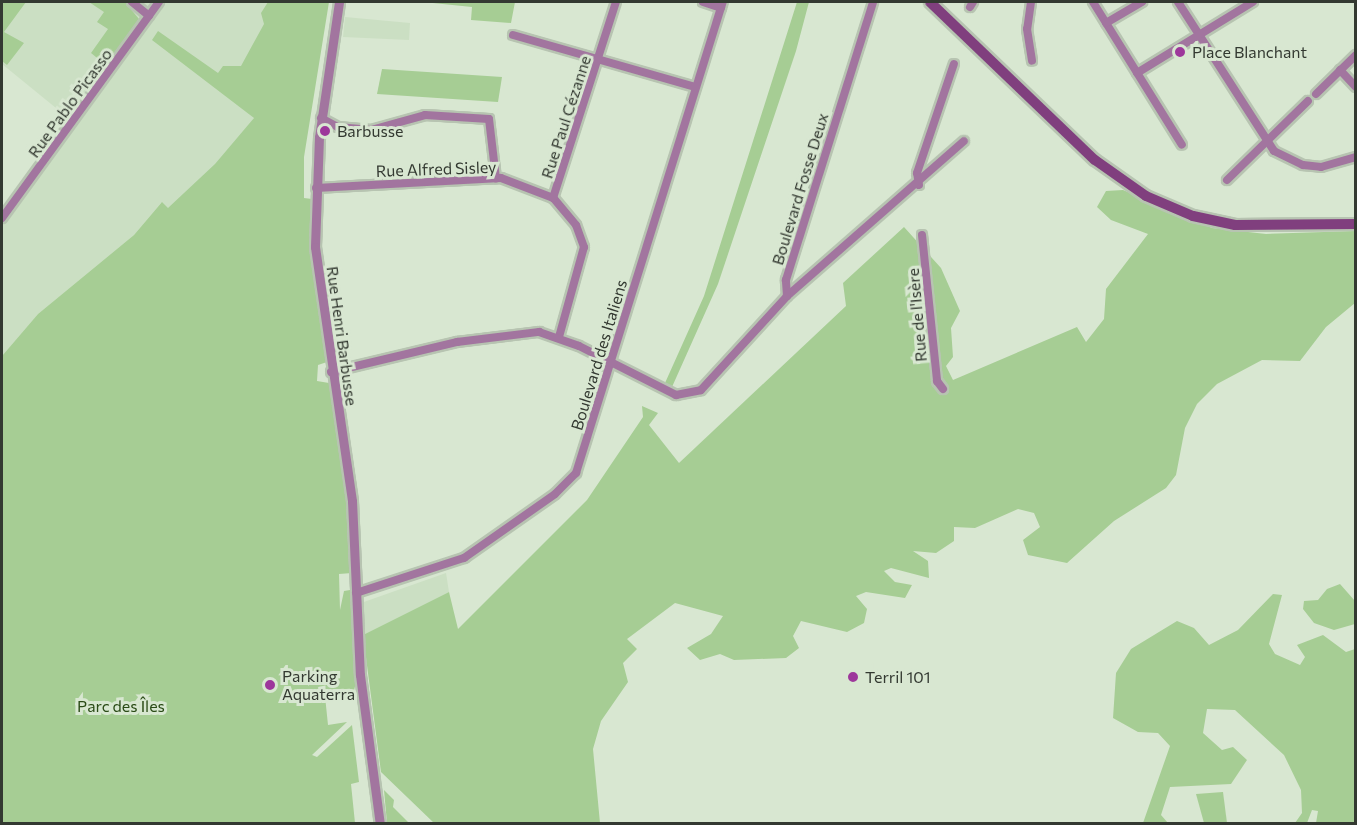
<!DOCTYPE html>
<meta charset="utf-8">
<style>
body{margin:0}
#map{position:relative;width:1357px;height:825px;overflow:hidden;background:#d8e7d1;font-family:Commissioner,sans-serif}
div>[style]{position:absolute}
.built>*{inset:0;background:#cbdfc3}
.green>*{inset:0;background:#a6cd94}
.roads{filter:drop-shadow(2px 0 #b7c4b1) drop-shadow(-2px 0 #b7c4b1) drop-shadow(0 2px #b7c4b1) drop-shadow(0 -2px #b7c4b1)}
.minor>*{height:8px;margin:-4px;padding:0 4px;transform-origin:4px;border-radius:4px;background:#a2759f}
.tertiary>*{height:9px;margin:-4.5px;padding:0 4.5px;transform-origin:4.5px;border-radius:4.5px;background:#a2759f}
.secondary>*{height:10px;margin:-5px;padding:0 5px;transform-origin:5px;border-radius:5px;background:#803f7e}
.dots>*{width:16px;height:16px;translate:-50% -50%;box-sizing:border-box;border:3px solid #d8e7d1;border-radius:50%}
span{translate:-50% -50%;white-space:nowrap;text-align:center;line-height:1.15;-webkit-text-stroke:6px #d8e7d1;paint-order:stroke}
.poi-label{font-size:16px;color:#333931}
.left{translate:0 -50%;text-align:left}
.street-label{font-size:16px;color:#333931}
.park-label{font-size:16px;color:#2a4b16}
.frame{position:absolute;inset:0;border:3px solid #333931;pointer-events:none}
</style>
<div id="map">
<div class="built">
<div style="clip-path:polygon(2px 2px,282px 2px,230px 95px,254px 118px,182px 220px,161px 203px,134px 235px,38px 314px,2px 356px,2px 208px,67px 117px,2px 64px)"></div>
<div style="clip-path:polygon(345px 17px,410px 23px,409px 40px,343px 37px)"></div>
<div style="clip-path:polygon(446px 573px,449px 592px,363px 635px,361px 603px)"></div>
</div>
<div class="green">
<div style="clip-path:polygon(2px 2px,26px 2px,4px 32px,24px 43px,7px 65px,2px 61px)"></div>
<div style="clip-path:polygon(89px 2px,125px 2px,139px 19px,107px 66px,91px 53px,108px 29px,97px 22px,104px 12px)"></div>
<div style="clip-path:polygon(268px 2px,329px 2px,304px 157px,304px 198px,312px 199px,312px 258px,327px 362px,318px 365px,317px 381px,329px 383px,347px 494px,352px 573px,339px 574px,340px 610px,344px 591px,350px 590px,357px 678px,352px 699px,325px 696px,328px 725px,347px 722px,312px 755px,317px 757px,352px 725px,359px 782px,351px 784px,355px 823px,2px 824px,2px 356px,38px 314px,134px 235px,162px 202px,168px 208px,215px 164px,254px 118px,152px 40px,158px 31px,218px 73px,223px 66px,241px 66px,264px 24px,261px 13px)"></div>
<div style="clip-path:polygon(423px 2px,515px 2px,511px 23px,471px 20px,472px 7px)"></div>
<div style="clip-path:polygon(797px 2px,809px 2px,796px 51px,718px 284px,672px 387px,665px 383px,704px 296px)"></div>
<div style="clip-path:polygon(382px 69px,502px 77px,498px 102px,377px 94px)"></div>
<div style="clip-path:polygon(1123px 190px,1212px 228px,1266px 234px,1355px 231px,1355px 303px,1326px 327px,1300px 361px,1262px 360px,1217px 384px,1197px 404px,1185px 428px,1176px 475px,1166px 488px,1114px 521px,1067px 563px,1028px 555px,1023px 540px,1040px 527px,1034px 513px,1018px 509px,975px 528px,954px 527px,954px 541px,936px 553px,913px 551px,928px 561px,929px 578px,891px 568px,884px 571px,895px 582px,912px 585px,905px 598px,866px 592px,856px 596px,867px 609px,864px 623px,847px 632px,801px 621px,793px 636px,799px 648px,786px 658px,734px 660px,720px 654px,700px 660px,687px 648px,711px 634px,723px 616px,675px 603px,627px 639px,637px 649px,623px 663px,628px 682px,601px 721px,593px 749px,600px 823px,434px 823px,381px 772px,363px 635px,449px 592px,458px 629px,587px 500px,643px 417px,642px 406px,658px 413px,649px 425px,679px 463px,846px 306px,843px 283px,904px 227px,941px 268px,960px 311px,951px 328px,953px 357px,946px 366px,953px 380px,1077px 327px,1086px 342px,1104px 319px,1106px 289px,1148px 234px,1111px 220px,1097px 207px,1106px 191px)"></div>
<div style="clip-path:polygon(1340px 584px,1355px 601px,1355px 624px,1334px 630px,1314px 623px,1303px 609px,1304px 601px,1318px 600px,1327px 589px)"></div>
<div style="clip-path:polygon(1273px 594px,1282px 595px,1269px 644px,1275px 654px,1300px 665px,1305px 657px,1297px 645px,1323px 635px,1346px 652px,1355px 649px,1355px 633px,1355px 823px,1316px 823px,1318px 811px,1312px 810px,1307px 823px,1295px 823px,1302px 813px,1301px 790px,1284px 755px,1235px 710px,1207px 709px,1203px 733px,1222px 750px,1233px 747px,1247px 760px,1231px 784px,1170px 787px,1161px 815px,1168px 823px,1143px 823px,1170px 746px,1158px 733px,1138px 732px,1113px 718px,1116px 673px,1131px 649px,1177px 621px,1194px 628px,1209px 645px,1238px 630px)"></div>
<div style="clip-path:polygon(384px 790px,394px 800px,393px 807px,409px 823px,387px 823px)"></div>
<div style="clip-path:polygon(1223px 792px,1227px 823px,1204px 823px,1196px 794px)"></div>
</div>
<div class="roads">
<div class="minor">
<div style="left:132px;top:2px;width:22px;rotate:39deg"></div>
<div style="left:703px;top:2px;width:19px;rotate:18deg"></div>
<div style="left:1031px;top:2px;width:27px;rotate:98deg"></div>
<div style="left:1027px;top:29px;width:32px;rotate:81deg"></div>
<div style="left:1093px;top:2px;width:168px;rotate:58.1deg"></div>
<div style="left:1178px;top:2px;width:177px;rotate:57.2deg"></div>
<div style="left:1274px;top:151px;width:32px;rotate:26deg"></div>
<div style="left:1303px;top:165px;width:18px;rotate:6deg"></div>
<div style="left:1321px;top:167px;width:36px;rotate:-16deg"></div>
<div style="left:970px;top:7px;width:6px;rotate:-59deg"></div>
<div style="left:1106px;top:23px;width:42px;rotate:-30.3deg"></div>
<div style="left:513px;top:35px;width:190px;rotate:15.9deg"></div>
<div style="left:1340px;top:70px;width:23px;rotate:47deg"></div>
<div style="left:1137px;top:73px;width:136px;rotate:-31.5deg"></div>
<div style="left:1316px;top:94px;width:56px;rotate:-44.3deg"></div>
<div style="left:321px;top:118px;width:19px;rotate:28deg"></div>
<div style="left:338px;top:127px;width:33px;rotate:5deg"></div>
<div style="left:371px;top:130px;width:56px;rotate:-15.5deg"></div>
<div style="left:425px;top:115px;width:64px;rotate:3.6deg"></div>
<div style="left:489px;top:119px;width:60px;rotate:83.3deg"></div>
<div style="left:1227px;top:180px;width:113px;rotate:-44.3deg"></div>
<div style="left:919px;top:185px;width:12px;rotate:-99deg"></div>
<div style="left:917px;top:173px;width:115px;rotate:-71.3deg"></div>
<div style="left:316px;top:188px;width:185px;rotate:-3.1deg"></div>
<div style="left:501px;top:178px;width:56px;rotate:21deg"></div>
<div style="left:2px;top:218px;width:267px;rotate:-54deg"></div>
<div style="left:922px;top:235px;width:147px;rotate:84.1deg"></div>
<div style="left:937px;top:381px;width:10px;rotate:53deg"></div>
<div style="left:787px;top:296px;width:235px;rotate:-41.2deg"></div>
<div style="left:559px;top:337px;width:93px;rotate:-74.5deg"></div>
<div style="left:584px;top:247px;width:23px;rotate:-110deg"></div>
<div style="left:576px;top:225px;width:35px;rotate:-130deg"></div>
<div style="left:553px;top:198px;width:206px;rotate:-72.2deg"></div>
<div style="left:331px;top:372px;width:130px;rotate:-13.4deg"></div>
<div style="left:457px;top:342px;width:83px;rotate:-7deg"></div>
<div style="left:539px;top:332px;width:42px;rotate:19.3deg"></div>
<div style="left:579px;top:346px;width:109px;rotate:26.8deg"></div>
<div style="left:676px;top:395px;width:25px;rotate:-11deg"></div>
<div style="left:701px;top:390px;width:127px;rotate:-47.5deg"></div>
<div style="left:787px;top:296px;width:16px;rotate:-94deg"></div>
<div style="left:786px;top:280px;width:291px;rotate:-72.6deg"></div>
<div style="left:356px;top:593px;width:114px;rotate:-18deg"></div>
<div style="left:464px;top:558px;width:111px;rotate:-35.1deg"></div>
<div style="left:555px;top:494px;width:30px;rotate:-45deg"></div>
<div style="left:576px;top:473px;width:493px;rotate:-72.7deg"></div>
</div>
<div class="tertiary">
<div style="left:339px;top:2px;width:136px;rotate:98.4deg"></div>
<div style="left:319px;top:137px;width:110px;rotate:92.1deg"></div>
<div style="left:315px;top:247px;width:257px;rotate:81.7deg"></div>
<div style="left:352px;top:501px;width:174px;rotate:87.4deg"></div>
<div style="left:360px;top:675px;width:150px;rotate:82.4deg"></div>
</div>
<div class="secondary">
<div style="left:930px;top:2px;width:228px;rotate:43.8deg"></div>
<div style="left:1095px;top:160px;width:62px;rotate:35.2deg"></div>
<div style="left:1146px;top:196px;width:51px;rotate:23.1deg"></div>
<div style="left:1193px;top:216px;width:43px;rotate:12.1deg"></div>
<div style="left:1235px;top:225px;width:121px;rotate:-0.5deg"></div>
</div>
</div>
<div class="dots">
<div style="left:1180px;top:52px;background:#9d379b"></div>
<div style="left:325px;top:131px;background:#9d379b"></div>
<div style="left:853px;top:677px;background:#9d379b"></div>
<div style="left:270px;top:685px;background:#9d379b"></div>
</div>
<div class="poi-label">
<span class="left" style="left:1192px;top:52px">Place Blanchant</span>
<span class="left" style="left:337px;top:131px">Barbusse</span>
<span class="left" style="left:282px;top:685px">Parking<br>Aquaterra</span>
<span class="left" style="left:865px;top:677px">Terril 101</span>
</div>
<div class="street-label">
<span style="left:70px;top:103px;rotate:-54deg">Rue Pablo Picasso</span>
<span style="left:566px;top:117px;rotate:-72deg">Rue Paul Cézanne</span>
<span style="left:436px;top:169px;rotate:-2deg">Rue Alfred Sisley</span>
<span style="left:800px;top:189px;rotate:-73deg">Boulevard Fosse Deux</span>
<span style="left:917px;top:315px;rotate:-95deg">Rue de l'Isère</span>
<span style="left:342px;top:336px;rotate:82deg">Rue Henri Barbusse</span>
<span style="left:599px;top:355px;rotate:-73deg">Boulevard des Italiens</span>
</div>
<div class="park-label">
<span style="left:121px;top:706px">Parc des Îles</span>
</div>
<div class="frame"></div>
</div>
